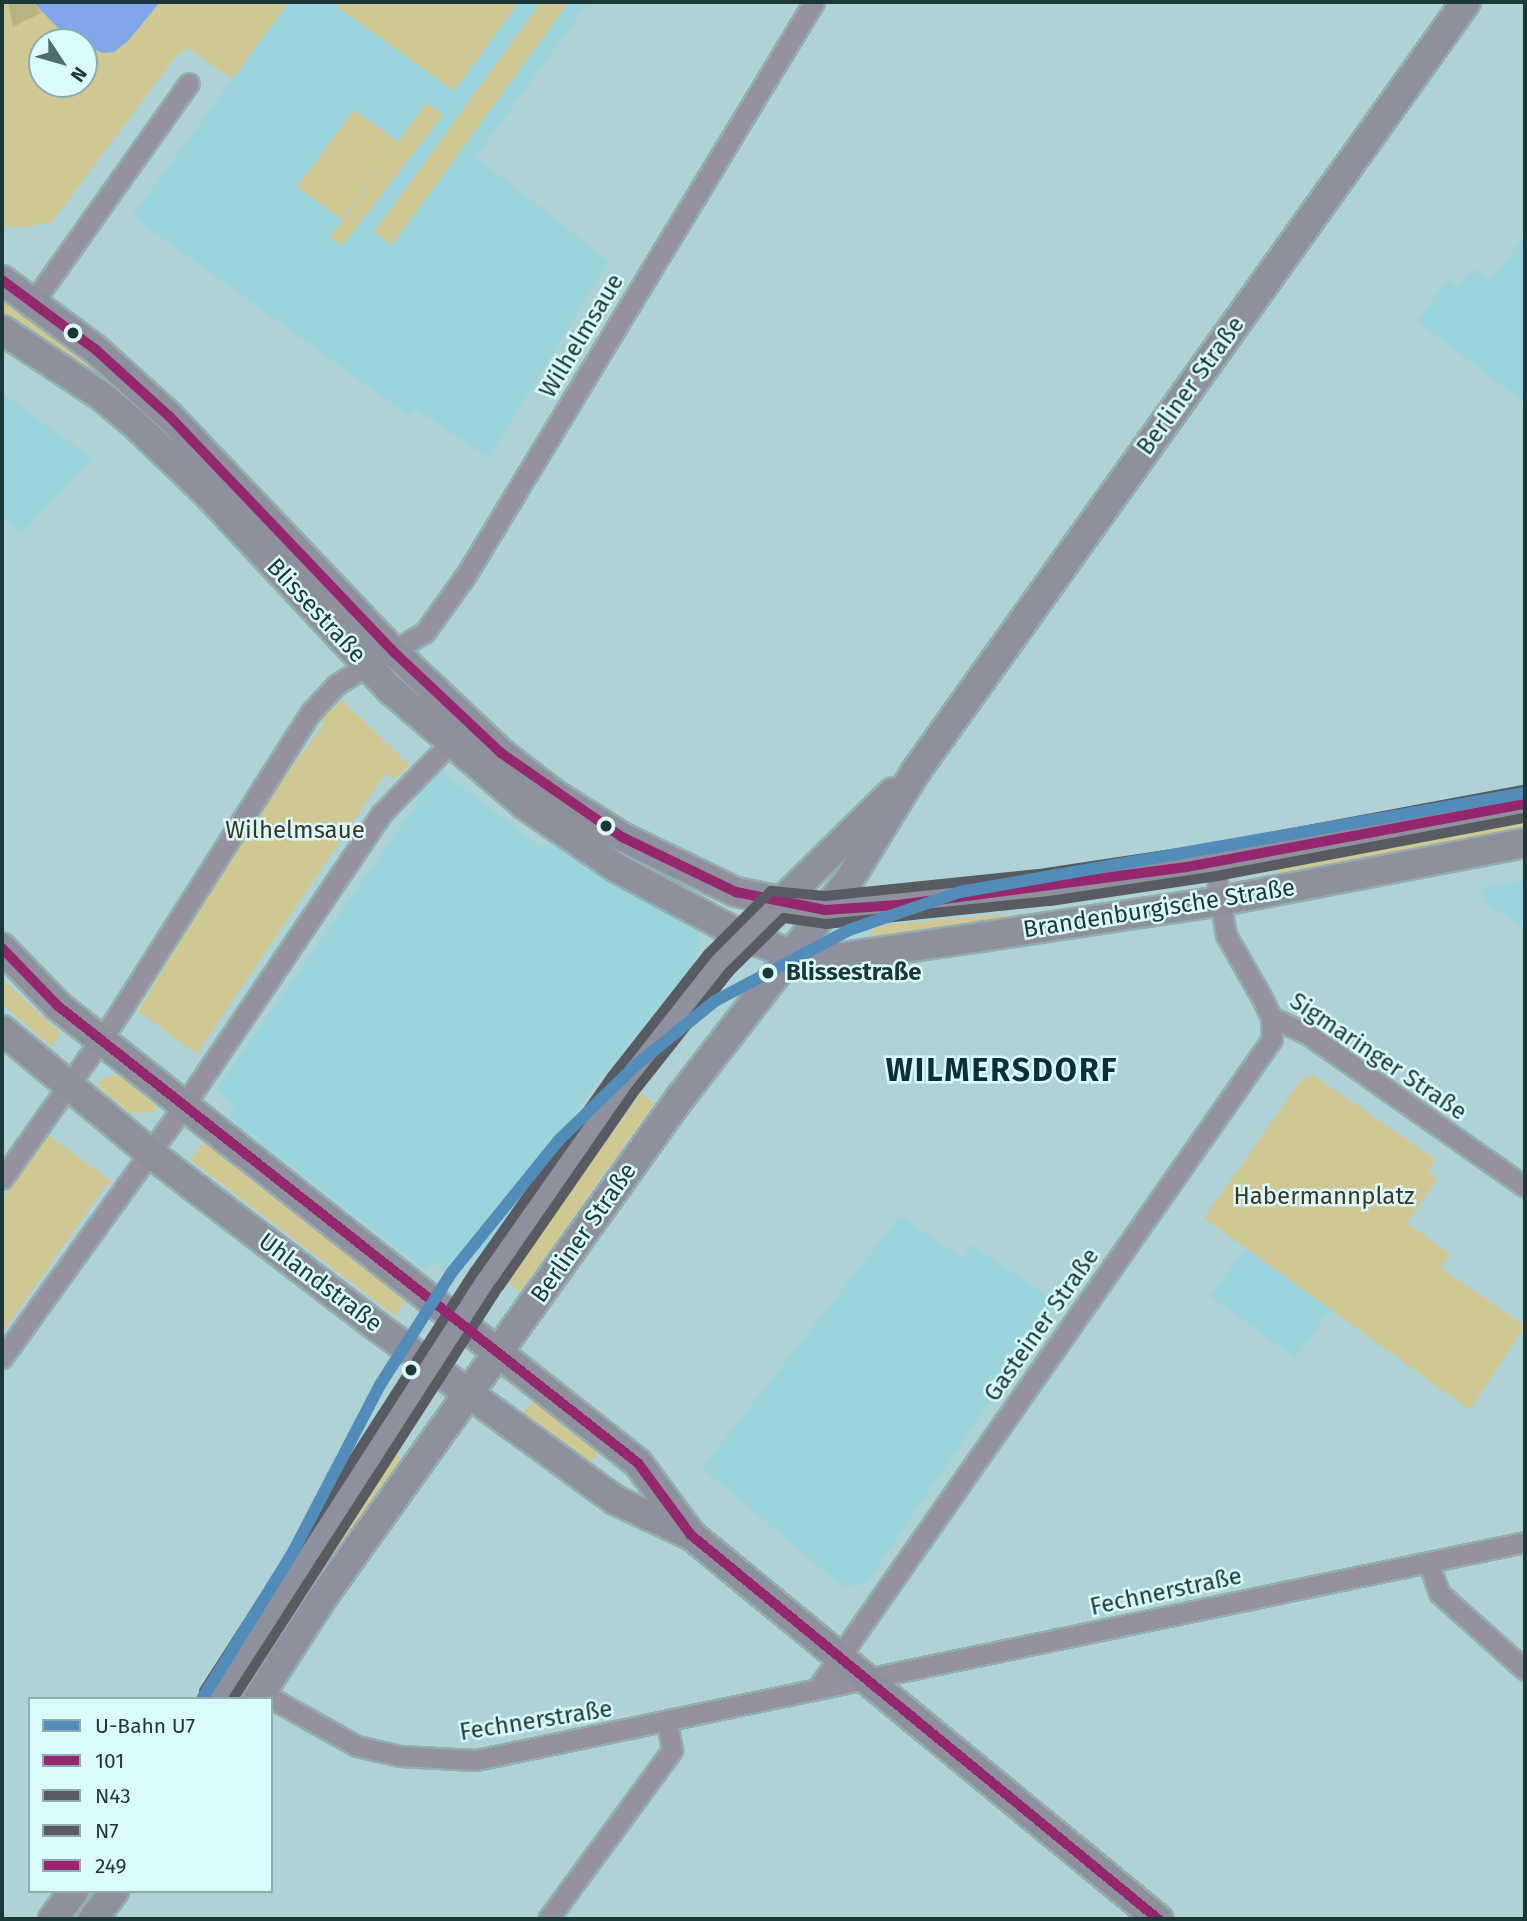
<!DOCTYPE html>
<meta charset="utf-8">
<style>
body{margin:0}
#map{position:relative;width:1527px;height:1921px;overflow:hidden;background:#afd2d7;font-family:"Fira Sans",sans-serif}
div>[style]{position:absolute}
.built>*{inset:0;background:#9bd4dc}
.green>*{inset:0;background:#cfc892}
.forest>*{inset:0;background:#b8b381}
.water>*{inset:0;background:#81a6eb}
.roads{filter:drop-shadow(2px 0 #92aeb1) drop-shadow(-2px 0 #92aeb1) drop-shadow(0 2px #92aeb1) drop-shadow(0 -2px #92aeb1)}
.street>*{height:19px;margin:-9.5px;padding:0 9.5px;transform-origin:9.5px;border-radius:9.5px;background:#9591a0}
.secondary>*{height:28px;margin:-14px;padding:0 14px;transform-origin:14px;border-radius:14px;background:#8f909e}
.bus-1>*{height:10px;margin:-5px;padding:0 5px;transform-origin:5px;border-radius:5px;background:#95276e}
.bus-2>*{height:10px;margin:-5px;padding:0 5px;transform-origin:5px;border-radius:5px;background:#595b62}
.bus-3>*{height:10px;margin:-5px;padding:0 5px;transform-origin:5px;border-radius:5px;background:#595b62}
.bus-4>*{height:10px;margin:-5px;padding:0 5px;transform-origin:5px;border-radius:5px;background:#95276e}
.metro-1>*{height:12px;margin:-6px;padding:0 6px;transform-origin:6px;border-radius:6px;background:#528dba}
.dots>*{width:19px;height:19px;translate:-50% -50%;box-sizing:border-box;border:4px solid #dafafe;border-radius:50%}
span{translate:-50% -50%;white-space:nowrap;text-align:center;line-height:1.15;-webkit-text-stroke:5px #dafafe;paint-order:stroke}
.street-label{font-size:24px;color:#1c373a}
.park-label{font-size:24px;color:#3f3621}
.stop-label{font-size:24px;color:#1c373a;font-weight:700}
.left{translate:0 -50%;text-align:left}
.district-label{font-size:32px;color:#0c2f33;font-weight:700;letter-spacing:2px}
.frame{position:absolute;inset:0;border:4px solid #1c373a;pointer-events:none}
.legend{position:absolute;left:28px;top:1697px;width:245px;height:196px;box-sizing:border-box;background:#dafafe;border:2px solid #8eacb0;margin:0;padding:9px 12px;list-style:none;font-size:21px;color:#1c373a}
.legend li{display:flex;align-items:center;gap:14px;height:35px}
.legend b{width:35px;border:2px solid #8eacb0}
.north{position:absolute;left:28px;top:28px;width:70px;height:70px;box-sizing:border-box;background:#dafafe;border:2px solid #8eacb0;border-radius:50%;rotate:126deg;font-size:19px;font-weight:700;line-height:28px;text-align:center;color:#1c373a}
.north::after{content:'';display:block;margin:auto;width:24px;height:32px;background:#4f6d71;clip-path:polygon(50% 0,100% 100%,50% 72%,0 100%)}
</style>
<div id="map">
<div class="built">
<div style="clip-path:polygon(289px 2px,589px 2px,476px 157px,609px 261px,489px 458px,416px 409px,409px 416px,132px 216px)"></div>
<div style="clip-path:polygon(1525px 235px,1525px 403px,1417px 321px,1448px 279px,1458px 286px,1472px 268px,1490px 281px)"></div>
<div style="clip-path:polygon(2px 393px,92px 458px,21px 534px,2px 517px)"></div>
<div style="clip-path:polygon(440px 770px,542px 848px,552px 840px,692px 920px,687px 925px,698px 932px,702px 942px,693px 961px,700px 968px,670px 1003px,661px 1003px,587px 1096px,568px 1124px,569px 1135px,484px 1258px,473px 1250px,459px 1268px,449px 1273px,432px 1261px,425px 1270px,228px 1117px,235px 1108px,216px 1089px,417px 803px,414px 790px)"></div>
<div style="clip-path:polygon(1525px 880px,1525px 929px,1485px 903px,1480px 888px)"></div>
<div style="clip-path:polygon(900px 1216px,963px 1258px,972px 1245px,1057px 1302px,867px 1583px,843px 1587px,702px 1468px)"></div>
<div style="clip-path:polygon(1246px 1248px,1330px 1310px,1295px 1358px,1210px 1296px)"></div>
</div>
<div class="green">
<div style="clip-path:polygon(2px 2px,33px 2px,78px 42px,42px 42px,42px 84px,84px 84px,84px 46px,102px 53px,128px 41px,160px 2px,289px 2px,232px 79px,188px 48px,176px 56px,52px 222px,20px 228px,2px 226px)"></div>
<div style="clip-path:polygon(331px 2px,519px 2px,454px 91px)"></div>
<div style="clip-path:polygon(541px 2px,569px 2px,392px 245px,374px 232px)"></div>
<div style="clip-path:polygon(426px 103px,443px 115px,342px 246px,330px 237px)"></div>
<div style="clip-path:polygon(354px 110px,398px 142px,341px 219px,297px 187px)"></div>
<div style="clip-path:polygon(2px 300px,108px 375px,256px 516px,91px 375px,2px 312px)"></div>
<div style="clip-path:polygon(342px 700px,410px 766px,394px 779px,385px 774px,197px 1054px,138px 1011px,262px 805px,324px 725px,321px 718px)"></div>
<div style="clip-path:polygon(1525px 819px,1525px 827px,1278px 874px,1277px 867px)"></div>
<div style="clip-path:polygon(1004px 914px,1004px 919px,866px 940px,876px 926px)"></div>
<div style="clip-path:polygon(2px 979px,61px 1033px,51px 1047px,2px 1004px)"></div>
<div style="clip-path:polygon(119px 1075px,155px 1102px,155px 1112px,130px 1113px,97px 1086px,104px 1077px)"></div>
<div style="clip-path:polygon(1313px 1075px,1435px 1159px,1428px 1172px,1438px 1178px,1407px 1223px,1450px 1254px,1441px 1268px,1525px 1326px,1470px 1410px,1204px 1218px,1301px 1080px)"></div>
<div style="clip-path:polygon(641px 1093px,654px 1104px,520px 1292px,507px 1281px)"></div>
<div style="clip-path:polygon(47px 1134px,116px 1185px,106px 1185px,2px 1334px,2px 1200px)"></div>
<div style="clip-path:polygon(205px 1141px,407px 1298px,395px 1316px,190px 1160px)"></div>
<div style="clip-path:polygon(534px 1400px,598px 1453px,590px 1465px,522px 1414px)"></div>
<div style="clip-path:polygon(391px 1452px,401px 1459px,327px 1565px,288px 1634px,280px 1629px)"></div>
</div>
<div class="forest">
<div style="clip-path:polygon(8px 2px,33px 2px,41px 13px,13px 27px)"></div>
</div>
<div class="water">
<div style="clip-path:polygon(33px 2px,160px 2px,128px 41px,114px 52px,102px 53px,58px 28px)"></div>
</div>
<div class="roads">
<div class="street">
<div style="left:34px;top:301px;width:267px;rotate:-54.6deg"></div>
<div style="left:1271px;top:1017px;width:42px;rotate:25.3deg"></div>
<div style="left:1309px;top:1035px;width:264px;rotate:35.1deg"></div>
<div style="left:2px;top:1179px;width:194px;rotate:-54.7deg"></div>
<div style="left:114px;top:1021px;width:365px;rotate:-57.5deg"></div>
<div style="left:310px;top:713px;width:40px;rotate:-47deg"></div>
<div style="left:337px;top:684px;width:102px;rotate:-30.6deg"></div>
<div style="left:425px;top:632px;width:70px;rotate:-54.3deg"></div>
<div style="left:466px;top:575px;width:670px;rotate:-58.73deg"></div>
<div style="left:2px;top:1358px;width:313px;rotate:-54.2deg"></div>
<div style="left:185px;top:1104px;width:350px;rotate:-55.9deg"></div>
<div style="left:381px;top:814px;width:99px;rotate:-45.8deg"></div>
<div style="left:1428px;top:1562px;width:33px;rotate:70deg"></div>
<div style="left:1439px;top:1593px;width:115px;rotate:41.8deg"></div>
<div style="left:817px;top:1689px;width:793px;rotate:-55.01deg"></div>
<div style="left:1272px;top:1039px;width:22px;rotate:-93deg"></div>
<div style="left:1271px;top:1017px;width:21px;rotate:-115deg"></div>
<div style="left:1262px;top:998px;width:73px;rotate:-119.7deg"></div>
<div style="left:1226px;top:935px;width:74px;rotate:-99.3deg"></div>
<div style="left:262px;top:1693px;width:109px;rotate:29.2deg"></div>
<div style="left:357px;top:1746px;width:44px;rotate:13.1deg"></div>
<div style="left:400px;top:1756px;width:76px;rotate:3deg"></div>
<div style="left:476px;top:1760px;width:1071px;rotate:-11.74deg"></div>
<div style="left:548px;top:1919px;width:210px;rotate:-53.7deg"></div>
<div style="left:672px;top:1750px;width:27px;rotate:-100deg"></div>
</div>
<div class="secondary">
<div style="left:2px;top:280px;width:116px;rotate:36.6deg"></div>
<div style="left:95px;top:349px;width:100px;rotate:42.2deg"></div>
<div style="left:169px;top:416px;width:327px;rotate:46.4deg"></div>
<div style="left:395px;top:653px;width:146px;rotate:43.3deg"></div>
<div style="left:501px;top:753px;width:67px;rotate:37.7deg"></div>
<div style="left:554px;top:794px;width:80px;rotate:32.3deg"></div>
<div style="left:622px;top:837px;width:127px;rotate:25.8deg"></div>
<div style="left:736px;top:892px;width:91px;rotate:11.4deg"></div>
<div style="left:825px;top:910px;width:73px;rotate:-3.9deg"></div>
<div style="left:898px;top:905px;width:291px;rotate:-7.5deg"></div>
<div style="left:1187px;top:867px;width:344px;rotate:-10.6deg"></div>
<div style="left:2px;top:330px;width:121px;rotate:33.6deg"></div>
<div style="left:103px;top:397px;width:42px;rotate:40.2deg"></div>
<div style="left:135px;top:424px;width:100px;rotate:43.8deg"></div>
<div style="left:207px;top:493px;width:270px;rotate:47deg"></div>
<div style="left:391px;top:690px;width:177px;rotate:40.6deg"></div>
<div style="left:525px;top:805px;width:112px;rotate:34.4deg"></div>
<div style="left:617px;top:868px;width:145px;rotate:28.5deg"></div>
<div style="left:744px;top:937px;width:51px;rotate:19.5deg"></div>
<div style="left:792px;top:954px;width:50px;rotate:3.4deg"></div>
<div style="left:842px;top:957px;width:147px;rotate:-8.2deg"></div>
<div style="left:987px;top:936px;width:237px;rotate:-8.5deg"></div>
<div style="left:1221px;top:901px;width:309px;rotate:-10.8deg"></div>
<div style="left:2px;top:948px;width:81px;rotate:46deg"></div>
<div style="left:58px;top:1006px;width:738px;rotate:38.24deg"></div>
<div style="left:638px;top:1463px;width:89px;rotate:53.6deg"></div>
<div style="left:691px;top:1535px;width:605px;rotate:39.43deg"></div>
<div style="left:2px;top:1030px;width:192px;rotate:39.7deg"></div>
<div style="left:150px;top:1153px;width:288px;rotate:37.4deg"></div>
<div style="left:379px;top:1328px;width:292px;rotate:36.1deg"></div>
<div style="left:615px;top:1500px;width:81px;rotate:25deg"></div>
<div style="left:216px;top:1699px;width:500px;rotate:-57.2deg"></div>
<div style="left:487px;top:1279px;width:249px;rotate:-55.2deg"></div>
<div style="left:629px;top:1075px;width:144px;rotate:-51.2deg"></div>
<div style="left:719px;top:963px;width:243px;rotate:-44.5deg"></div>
<div style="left:257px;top:1699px;width:125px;rotate:-57.1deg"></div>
<div style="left:325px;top:1594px;width:610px;rotate:-54.41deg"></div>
<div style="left:680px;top:1098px;width:276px;rotate:-52.2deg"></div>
<div style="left:849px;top:880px;width:128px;rotate:-58.4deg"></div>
<div style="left:916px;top:771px;width:945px;rotate:-54.43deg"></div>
<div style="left:53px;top:1919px;width:35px;rotate:-53deg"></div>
<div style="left:93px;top:1919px;width:35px;rotate:-53deg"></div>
</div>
</div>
<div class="bus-1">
<div style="left:2px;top:280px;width:116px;rotate:36.6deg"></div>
<div style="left:95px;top:349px;width:100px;rotate:42.2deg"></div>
<div style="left:169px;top:416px;width:327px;rotate:46.4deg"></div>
<div style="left:395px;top:653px;width:146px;rotate:43.3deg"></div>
<div style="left:501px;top:753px;width:147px;rotate:34.8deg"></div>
<div style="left:622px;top:837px;width:127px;rotate:25.8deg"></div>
<div style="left:736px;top:892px;width:91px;rotate:11.4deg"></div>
<div style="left:825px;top:910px;width:73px;rotate:-3.9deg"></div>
<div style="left:898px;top:905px;width:291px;rotate:-7.5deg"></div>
<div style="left:1187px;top:867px;width:344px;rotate:-10.6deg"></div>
</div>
<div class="bus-2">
<div style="left:233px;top:1699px;width:490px;rotate:-57.2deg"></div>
<div style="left:499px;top:1287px;width:237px;rotate:-55.3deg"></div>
<div style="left:634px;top:1092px;width:153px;rotate:-51.6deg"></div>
<div style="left:729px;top:972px;width:77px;rotate:-44.5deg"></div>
<div style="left:784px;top:918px;width:42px;rotate:8.1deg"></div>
<div style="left:826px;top:924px;width:225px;rotate:-5.9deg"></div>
<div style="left:1050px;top:901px;width:169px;rotate:-8.5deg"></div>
<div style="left:1217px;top:876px;width:313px;rotate:-10.7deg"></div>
</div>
<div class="bus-3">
<div style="left:204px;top:1691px;width:500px;rotate:-57.2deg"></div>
<div style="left:475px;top:1271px;width:238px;rotate:-54.9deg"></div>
<div style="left:612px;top:1076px;width:155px;rotate:-51.8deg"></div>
<div style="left:708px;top:954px;width:89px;rotate:-45deg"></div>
<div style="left:771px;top:891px;width:54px;rotate:5.3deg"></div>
<div style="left:825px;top:896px;width:222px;rotate:-5.9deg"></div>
<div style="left:1046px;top:873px;width:168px;rotate:-8.6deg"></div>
<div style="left:1212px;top:848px;width:315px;rotate:-10.6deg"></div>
</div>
<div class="bus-4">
<div style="left:2px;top:948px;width:81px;rotate:46deg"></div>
<div style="left:58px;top:1006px;width:738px;rotate:38.24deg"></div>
<div style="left:638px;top:1463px;width:89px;rotate:53.6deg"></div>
<div style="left:691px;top:1535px;width:605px;rotate:39.43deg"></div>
</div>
<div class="metro-1">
<div style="left:202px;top:1699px;width:171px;rotate:-58.2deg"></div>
<div style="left:292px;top:1554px;width:191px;rotate:-62.5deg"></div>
<div style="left:380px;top:1385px;width:134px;rotate:-57.5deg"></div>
<div style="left:452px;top:1272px;width:170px;rotate:-51deg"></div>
<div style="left:559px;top:1140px;width:107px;rotate:-44.2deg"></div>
<div style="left:636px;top:1065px;width:102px;rotate:-39deg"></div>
<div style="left:715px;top:1001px;width:152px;rotate:-27.9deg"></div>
<div style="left:849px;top:930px;width:117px;rotate:-18.9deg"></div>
<div style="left:960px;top:892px;width:574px;rotate:-9.94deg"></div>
</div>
<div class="dots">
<div style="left:73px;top:333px;background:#1c373a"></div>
<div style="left:606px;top:826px;background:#1c373a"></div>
<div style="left:768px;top:973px;background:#1c373a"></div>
<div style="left:411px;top:1370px;background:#1c373a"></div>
</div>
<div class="street-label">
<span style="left:582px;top:336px;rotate:-59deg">Wilhelmsaue</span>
<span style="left:1191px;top:386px;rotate:-54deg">Berliner Straße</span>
<span style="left:316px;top:611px;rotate:47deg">Blissestraße</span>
<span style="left:1159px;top:909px;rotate:-9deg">Brandenburgische Straße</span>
<span style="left:1378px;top:1057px;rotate:34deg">Sigmaringer Straße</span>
<span style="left:584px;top:1233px;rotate:-55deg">Berliner Straße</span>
<span style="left:320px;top:1283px;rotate:37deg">Uhlandstraße</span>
<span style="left:1042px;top:1325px;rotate:-55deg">Gasteiner Straße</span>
<span style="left:1166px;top:1592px;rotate:-12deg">Fechnerstraße</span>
<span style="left:536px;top:1721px;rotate:-9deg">Fechnerstraße</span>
</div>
<div class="park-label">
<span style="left:295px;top:831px">Wilhelmsaue</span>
<span style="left:1324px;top:1197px">Habermannplatz</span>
</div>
<div class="stop-label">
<span class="left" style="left:786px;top:973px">Blissestraße</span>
</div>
<div class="district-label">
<span style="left:1002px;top:1070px">WILMERSDORF</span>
</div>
<div class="frame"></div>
<ul class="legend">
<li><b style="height:9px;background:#528dba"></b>U-Bahn U7</li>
<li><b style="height:9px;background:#95276e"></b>101</li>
<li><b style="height:9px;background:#595b62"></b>N43</li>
<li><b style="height:9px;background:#595b62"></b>N7</li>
<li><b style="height:9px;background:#95276e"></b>249</li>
</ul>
<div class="north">N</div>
</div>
